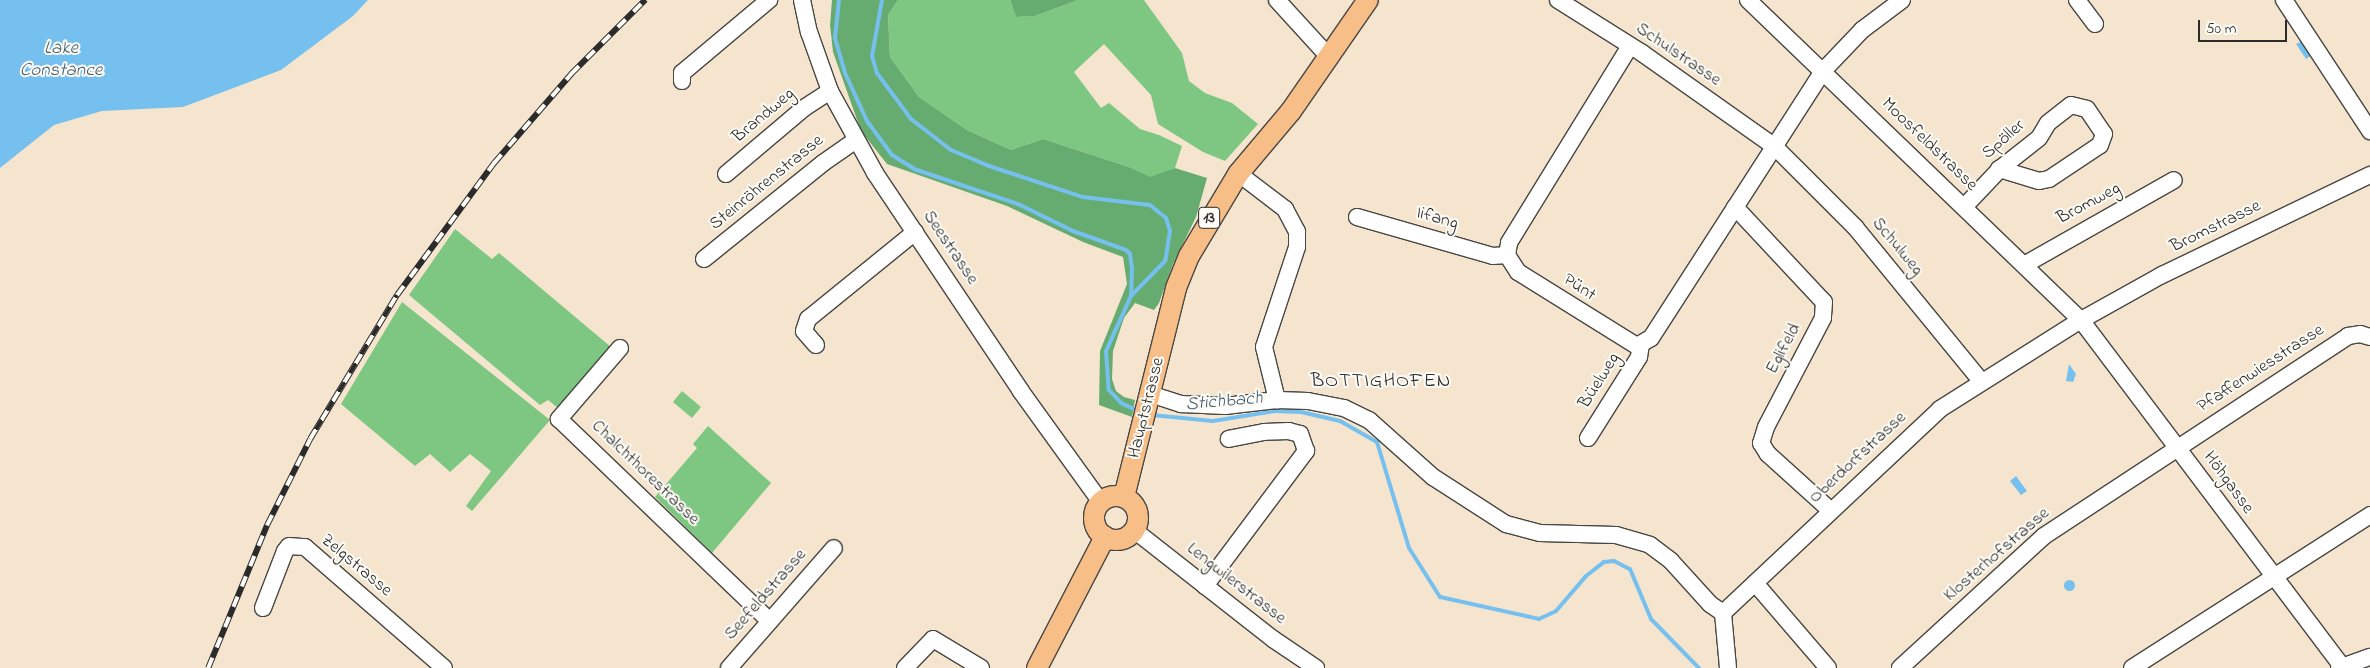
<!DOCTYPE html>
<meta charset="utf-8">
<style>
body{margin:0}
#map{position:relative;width:2370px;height:668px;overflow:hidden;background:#f6e5ce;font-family:"Indie Flower",sans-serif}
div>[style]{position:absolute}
.green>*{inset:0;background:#7ec783}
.forest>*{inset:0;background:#66ac71}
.water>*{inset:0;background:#76c0ef}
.round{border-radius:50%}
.stream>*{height:4px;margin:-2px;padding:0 2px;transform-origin:2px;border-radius:2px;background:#76c0ef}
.roads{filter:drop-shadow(1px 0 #494743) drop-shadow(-1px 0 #494743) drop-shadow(0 1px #494743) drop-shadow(0 -1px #494743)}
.minor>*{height:16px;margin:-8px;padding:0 8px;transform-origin:8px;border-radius:8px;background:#fff}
.major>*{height:20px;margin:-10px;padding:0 10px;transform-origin:10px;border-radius:10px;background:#f7be88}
.major>.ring{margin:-10px;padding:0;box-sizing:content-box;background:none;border:20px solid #f7be88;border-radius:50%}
.rail>*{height:5.5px;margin-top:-2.75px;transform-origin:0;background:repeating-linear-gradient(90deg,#fdfcf7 0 11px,#2b2b2b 0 22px);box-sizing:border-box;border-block:1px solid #2b2b2b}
span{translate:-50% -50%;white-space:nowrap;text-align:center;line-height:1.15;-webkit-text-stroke:4px #fdfcf7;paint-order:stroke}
.shield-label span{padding:1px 4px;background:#fdfcf7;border:1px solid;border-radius:4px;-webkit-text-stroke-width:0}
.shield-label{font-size:16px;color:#2b2b2b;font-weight:700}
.street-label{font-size:18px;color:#2b2b2b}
.water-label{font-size:19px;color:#455f70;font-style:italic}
.quarter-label{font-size:20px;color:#2b2b2b;letter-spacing:1px}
.scale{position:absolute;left:2198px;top:20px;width:89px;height:22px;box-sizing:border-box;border:2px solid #2b2b2b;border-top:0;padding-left:6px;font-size:15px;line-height:18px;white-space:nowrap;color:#2b2b2b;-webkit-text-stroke:4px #fdfcf7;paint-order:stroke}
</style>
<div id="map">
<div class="green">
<div style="clip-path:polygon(898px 0,1010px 0,1016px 17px,1035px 16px,1078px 0,1144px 0,1182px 53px,1189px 81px,1205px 93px,1232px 103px,1258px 124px,1225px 161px,1203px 152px,1158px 124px,1151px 95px,1104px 44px,1074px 72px,1101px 108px,1109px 103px,1140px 129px,1159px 135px,1182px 146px,1175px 168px,1150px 178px,1129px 167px,1043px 139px,1011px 150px,967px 130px,919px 97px,890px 57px,888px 15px)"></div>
<div style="clip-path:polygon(455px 229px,492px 259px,499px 253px,611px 347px,558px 408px,548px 400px,540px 405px,409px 295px)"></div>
<div style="clip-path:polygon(402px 302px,550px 420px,472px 511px,466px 506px,491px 471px,470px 454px,450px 472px,430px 454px,415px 466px,341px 404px)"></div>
<div style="clip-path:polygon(682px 391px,701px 407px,692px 418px,673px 402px)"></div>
<div style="clip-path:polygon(708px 426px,771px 483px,712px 553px,655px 497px,697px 448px,693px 444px)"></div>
</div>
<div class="forest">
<div style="clip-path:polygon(832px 0,898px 0,888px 15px,890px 57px,919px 97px,967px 130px,1011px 150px,1043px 139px,1129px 167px,1150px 177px,1175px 168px,1207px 178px,1196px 217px,1173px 264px,1159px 303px,1154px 310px,1135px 303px,1124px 318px,1113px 351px,1112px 379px,1116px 391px,1124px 397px,1135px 400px,1132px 417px,1099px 405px,1100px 351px,1127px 284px,1123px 257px,1083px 242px,1007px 206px,887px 164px,861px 131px,833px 52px,830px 25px)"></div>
<div style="clip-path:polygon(1010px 0,1078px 0,1035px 16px,1016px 17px)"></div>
</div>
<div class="water">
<div style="clip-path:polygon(0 0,368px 0,353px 16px,281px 70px,183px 107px,102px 111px,54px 125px,0 168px)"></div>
<div style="clip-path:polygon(2302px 41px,2312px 55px,2306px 59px,2296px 44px)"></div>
<div style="clip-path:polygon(2069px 364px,2076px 374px,2073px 382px,2066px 381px)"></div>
<div style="clip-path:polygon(2016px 476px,2027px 491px,2021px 495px,2010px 481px)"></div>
<div class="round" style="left:2063.5px;top:579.5px;width:11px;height:11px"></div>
</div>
<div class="stream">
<div style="left:839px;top:0;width:38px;rotate:96deg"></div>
<div style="left:835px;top:38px;width:36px;rotate:74deg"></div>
<div style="left:845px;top:73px;width:53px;rotate:65.4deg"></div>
<div style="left:867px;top:121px;width:42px;rotate:53.7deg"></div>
<div style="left:892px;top:155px;width:26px;rotate:32deg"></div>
<div style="left:914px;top:169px;width:110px;rotate:18.6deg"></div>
<div style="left:1018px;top:204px;width:61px;rotate:26.1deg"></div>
<div style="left:1073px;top:231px;width:56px;rotate:19.7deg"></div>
<div style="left:1126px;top:250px;width:6px;rotate:45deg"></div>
<div style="left:1130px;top:254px;width:14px;rotate:82deg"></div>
<div style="left:1132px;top:268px;width:28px;rotate:92deg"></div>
<div style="left:882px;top:0;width:57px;rotate:100.1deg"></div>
<div style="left:872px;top:56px;width:18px;rotate:74deg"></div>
<div style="left:877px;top:73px;width:57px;rotate:53.5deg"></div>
<div style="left:911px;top:119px;width:51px;rotate:37.8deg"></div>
<div style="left:951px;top:150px;width:41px;rotate:22.8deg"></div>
<div style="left:989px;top:166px;width:99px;rotate:18.3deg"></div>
<div style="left:1083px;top:197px;width:67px;rotate:6.8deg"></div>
<div style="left:1150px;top:205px;width:21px;rotate:39deg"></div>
<div style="left:1166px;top:218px;width:14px;rotate:73deg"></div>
<div style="left:1170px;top:231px;width:30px;rotate:99deg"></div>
<div style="left:1165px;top:261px;width:49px;rotate:134.2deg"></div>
<div style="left:1131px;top:296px;width:60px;rotate:114.4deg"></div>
<div style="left:1106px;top:351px;width:39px;rotate:86deg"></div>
<div style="left:1109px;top:390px;width:18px;rotate:47deg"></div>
<div style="left:1121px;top:403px;width:21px;rotate:25deg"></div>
<div style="left:1152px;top:415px;width:61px;rotate:5.6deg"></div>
<div style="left:1213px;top:421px;width:63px;rotate:-9.2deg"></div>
<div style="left:1275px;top:411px;width:26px;rotate:2deg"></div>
<div style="left:1301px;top:412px;width:40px;rotate:13deg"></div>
<div style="left:1340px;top:421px;width:43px;rotate:29.6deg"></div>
<div style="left:1377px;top:442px;width:111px;rotate:73.2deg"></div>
<div style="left:1409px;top:548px;width:58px;rotate:57.7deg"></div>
<div style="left:1440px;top:597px;width:101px;rotate:12.5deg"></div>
<div style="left:1539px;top:619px;width:19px;rotate:-25deg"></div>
<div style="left:1556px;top:611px;width:46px;rotate:-49.4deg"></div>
<div style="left:1586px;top:576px;width:23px;rotate:-38deg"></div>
<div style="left:1604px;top:562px;width:10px;rotate:-6deg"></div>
<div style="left:1614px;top:561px;width:18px;rotate:27deg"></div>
<div style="left:1630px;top:569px;width:54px;rotate:67.2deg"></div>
<div style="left:1651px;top:619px;width:69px;rotate:45.6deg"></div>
</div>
<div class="roads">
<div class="minor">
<div style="left:802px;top:0;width:33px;rotate:78deg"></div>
<div style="left:809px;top:32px;width:63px;rotate:70.4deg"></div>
<div style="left:830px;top:91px;width:94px;rotate:61.2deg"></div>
<div style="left:875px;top:173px;width:261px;rotate:56.2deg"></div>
<div style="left:1020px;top:390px;width:137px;rotate:54.2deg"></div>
<div style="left:1277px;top:0;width:77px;rotate:47.6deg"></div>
<div style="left:1558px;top:0;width:99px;rotate:32.2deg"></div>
<div style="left:1642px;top:53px;width:161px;rotate:35.2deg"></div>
<div style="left:1774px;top:146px;width:115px;rotate:45deg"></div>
<div style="left:1855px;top:227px;width:199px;rotate:50.7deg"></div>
<div style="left:1748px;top:0;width:462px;rotate:43.9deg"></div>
<div style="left:2081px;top:320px;width:436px;rotate:53deg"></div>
<div style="left:2077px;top:0;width:30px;rotate:53deg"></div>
<div style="left:2284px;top:0;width:157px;rotate:56.7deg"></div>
<div style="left:1630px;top:46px;width:231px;rotate:121.6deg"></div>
<div style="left:1509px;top:243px;width:12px;rotate:99deg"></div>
<div style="left:1507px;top:255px;width:20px;rotate:57deg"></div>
<div style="left:1518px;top:272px;width:140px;rotate:31.9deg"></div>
<div style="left:1637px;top:346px;width:16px;rotate:-30deg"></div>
<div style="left:1651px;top:338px;width:318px;rotate:-57.2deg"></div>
<div style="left:1823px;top:71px;width:57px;rotate:-46.4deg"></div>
<div style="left:1862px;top:30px;width:50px;rotate:-36.9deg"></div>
<div style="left:682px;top:81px;width:8px;rotate:-90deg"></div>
<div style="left:682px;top:73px;width:114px;rotate:-40deg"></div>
<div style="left:726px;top:174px;width:102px;rotate:-40.2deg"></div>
<div style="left:804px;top:108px;width:31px;rotate:-33deg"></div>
<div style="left:1247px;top:180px;width:48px;rotate:37.3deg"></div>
<div style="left:1285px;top:209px;width:26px;rotate:62deg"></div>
<div style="left:1297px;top:232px;width:15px;rotate:90deg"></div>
<div style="left:1297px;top:247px;width:105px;rotate:108.3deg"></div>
<div style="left:1264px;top:347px;width:55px;rotate:76.2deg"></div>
<div style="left:1735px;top:207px;width:130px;rotate:46.9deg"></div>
<div style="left:1824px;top:302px;width:16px;rotate:94deg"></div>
<div style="left:1823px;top:318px;width:123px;rotate:117.6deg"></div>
<div style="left:1766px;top:427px;width:17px;rotate:107deg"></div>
<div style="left:1761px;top:443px;width:13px;rotate:58deg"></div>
<div style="left:1768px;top:454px;width:85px;rotate:42.1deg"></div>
<div style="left:1964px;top:207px;width:54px;rotate:-46.5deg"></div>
<div style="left:2001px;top:168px;width:48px;rotate:-38.3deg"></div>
<div style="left:2039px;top:138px;width:17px;rotate:-59deg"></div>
<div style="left:2048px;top:123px;width:29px;rotate:-38deg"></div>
<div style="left:2071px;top:105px;width:16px;rotate:14deg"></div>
<div style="left:2087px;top:109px;width:30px;rotate:56deg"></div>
<div style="left:2104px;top:134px;width:12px;rotate:110deg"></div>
<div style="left:2100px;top:145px;width:61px;rotate:146.3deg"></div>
<div style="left:2049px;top:179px;width:10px;rotate:169deg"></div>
<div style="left:2039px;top:181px;width:42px;rotate:-163.3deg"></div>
<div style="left:1357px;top:217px;width:141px;rotate:16deg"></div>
<div style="left:1493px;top:256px;width:14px;rotate:-4deg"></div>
<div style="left:704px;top:259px;width:153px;rotate:-38.9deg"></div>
<div style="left:823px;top:163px;width:40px;rotate:-34.9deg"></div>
<div style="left:2024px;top:265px;width:172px;rotate:-29.5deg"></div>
<div style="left:816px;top:345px;width:18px;rotate:-131deg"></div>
<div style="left:804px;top:331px;width:13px;rotate:-72deg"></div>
<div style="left:808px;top:319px;width:138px;rotate:-39.1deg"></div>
<div style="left:620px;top:348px;width:94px;rotate:130.7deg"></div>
<div style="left:559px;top:419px;width:292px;rotate:43.8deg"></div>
<div style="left:1150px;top:394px;width:33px;rotate:18deg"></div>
<div style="left:1181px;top:404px;width:44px;rotate:2.6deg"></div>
<div style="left:1225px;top:406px;width:52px;rotate:-6.6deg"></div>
<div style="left:1277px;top:400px;width:31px;rotate:2deg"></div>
<div style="left:1308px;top:401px;width:37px;rotate:11deg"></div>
<div style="left:1344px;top:408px;width:28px;rotate:26deg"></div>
<div style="left:1369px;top:420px;width:86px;rotate:41.7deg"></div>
<div style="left:1433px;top:477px;width:87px;rotate:32.8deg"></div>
<div style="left:1506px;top:524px;width:35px;rotate:15deg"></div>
<div style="left:1540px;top:533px;width:76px;rotate:1.5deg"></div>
<div style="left:1616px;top:535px;width:35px;rotate:16deg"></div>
<div style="left:1650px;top:545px;width:26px;rotate:37deg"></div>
<div style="left:1671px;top:561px;width:58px;rotate:47.8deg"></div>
<div style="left:1710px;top:604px;width:16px;rotate:35deg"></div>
<div style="left:1588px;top:438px;width:96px;rotate:-57.8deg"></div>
<div style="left:1639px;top:357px;width:12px;rotate:-81deg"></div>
<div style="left:1134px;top:530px;width:177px;rotate:38.1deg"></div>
<div style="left:1273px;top:639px;width:52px;rotate:34deg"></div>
<div style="left:1755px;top:583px;width:112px;rotate:49.3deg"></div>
<div style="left:1205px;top:586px;width:169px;rotate:-53.2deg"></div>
<div style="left:1306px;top:451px;width:18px;rotate:-109deg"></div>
<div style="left:1300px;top:434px;width:11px;rotate:-165deg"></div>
<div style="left:1289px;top:431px;width:25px;rotate:178deg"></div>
<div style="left:1264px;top:432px;width:36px;rotate:169deg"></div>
<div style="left:263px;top:608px;width:61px;rotate:-68.9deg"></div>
<div style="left:285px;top:551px;width:6px;rotate:-51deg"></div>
<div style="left:289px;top:546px;width:16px;rotate:4deg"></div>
<div style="left:305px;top:547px;width:184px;rotate:41deg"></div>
<div style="left:729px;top:668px;width:159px;rotate:-48.8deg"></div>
<div style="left:905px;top:668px;width:40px;rotate:-46deg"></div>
<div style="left:933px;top:639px;width:56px;rotate:31.1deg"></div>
<div style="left:1728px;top:668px;width:55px;rotate:-95.2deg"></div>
<div style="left:1723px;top:613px;width:298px;rotate:-43.2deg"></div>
<div style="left:1940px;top:409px;width:167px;rotate:-32.3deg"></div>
<div style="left:2081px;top:320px;width:93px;rotate:-29.1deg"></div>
<div style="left:2162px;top:275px;width:231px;rotate:-25.7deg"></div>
<div style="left:1900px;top:668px;width:195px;rotate:-42.5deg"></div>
<div style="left:2044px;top:536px;width:364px;rotate:-33.3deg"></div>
<div style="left:2348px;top:336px;width:12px;rotate:-9deg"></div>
<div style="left:2360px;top:334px;width:10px;rotate:17deg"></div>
<div style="left:2132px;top:668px;width:283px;rotate:-32.7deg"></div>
<div style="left:2339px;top:668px;width:33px;rotate:-20deg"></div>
</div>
<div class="major">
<div class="ring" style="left:1094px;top:496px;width:24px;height:24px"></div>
<div style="left:1124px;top:497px;width:215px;rotate:-76deg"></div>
<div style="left:1176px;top:288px;width:35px;rotate:-68deg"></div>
<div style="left:1189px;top:256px;width:96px;rotate:-59.1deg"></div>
<div style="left:1238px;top:174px;width:82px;rotate:-49.9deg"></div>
<div style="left:1291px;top:111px;width:135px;rotate:-55.3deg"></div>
<div style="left:1037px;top:668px;width:148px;rotate:-62.6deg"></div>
</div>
</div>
<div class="rail">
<div style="left:208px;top:668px;width:155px;rotate:-67.6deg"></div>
<div style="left:267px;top:525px;width:96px;rotate:-63.4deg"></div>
<div style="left:310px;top:439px;width:168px;rotate:-58.9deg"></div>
<div style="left:397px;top:295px;width:164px;rotate:-53.7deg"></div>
<div style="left:494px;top:163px;width:118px;rotate:-49.1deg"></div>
<div style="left:571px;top:74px;width:105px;rotate:-45deg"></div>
</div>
<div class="shield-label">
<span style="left:1209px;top:218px">13</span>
</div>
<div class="street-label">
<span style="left:1678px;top:55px;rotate:34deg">Schulstrasse</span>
<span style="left:764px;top:116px;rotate:-40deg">Brandweg</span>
<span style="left:2004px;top:140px;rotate:-41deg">Spöller</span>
<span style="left:1929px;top:145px;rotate:44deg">Moosfeldstrasse</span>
<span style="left:767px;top:183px;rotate:-39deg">Steinröhrenstrasse</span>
<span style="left:2089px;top:204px;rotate:-28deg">Bromweg</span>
<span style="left:1437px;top:219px;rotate:16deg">Iifang</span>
<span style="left:2216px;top:227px;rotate:-26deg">Bromstrasse</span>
<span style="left:1897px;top:247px;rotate:50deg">Schulweg</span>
<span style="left:950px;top:248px;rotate:56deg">Seestrasse</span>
<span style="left:1579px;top:288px;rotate:33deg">Pünt</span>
<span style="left:1784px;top:349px;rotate:-62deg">Eglifeld</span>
<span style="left:2261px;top:369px;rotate:-33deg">Pfaffenwiesstrasse</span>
<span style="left:1600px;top:381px;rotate:-58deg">Büelweg</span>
<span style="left:1147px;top:408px;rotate:-76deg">Hauptstrasse</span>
<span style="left:1858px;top:458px;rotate:-43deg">Oberdorfstrasse</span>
<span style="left:645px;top:473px;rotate:44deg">Chalchthorestrasse</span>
<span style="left:2228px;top:483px;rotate:54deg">Höhgasse</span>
<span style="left:1997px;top:555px;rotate:-41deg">Klosterhofstrasse</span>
<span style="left:356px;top:566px;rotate:40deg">Zelgstrasse</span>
<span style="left:1236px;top:584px;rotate:38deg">Lengwilerstrasse</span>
<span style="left:766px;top:595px;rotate:-49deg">Seefeldstrasse</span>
</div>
<div class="water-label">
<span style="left:61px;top:60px">Lake<br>Constance</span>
<span style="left:1224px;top:402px;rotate:-5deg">Stichbach</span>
</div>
<div class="quarter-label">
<span style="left:1381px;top:381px">BOTTIGHOFEN</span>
</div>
<div class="scale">50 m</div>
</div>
